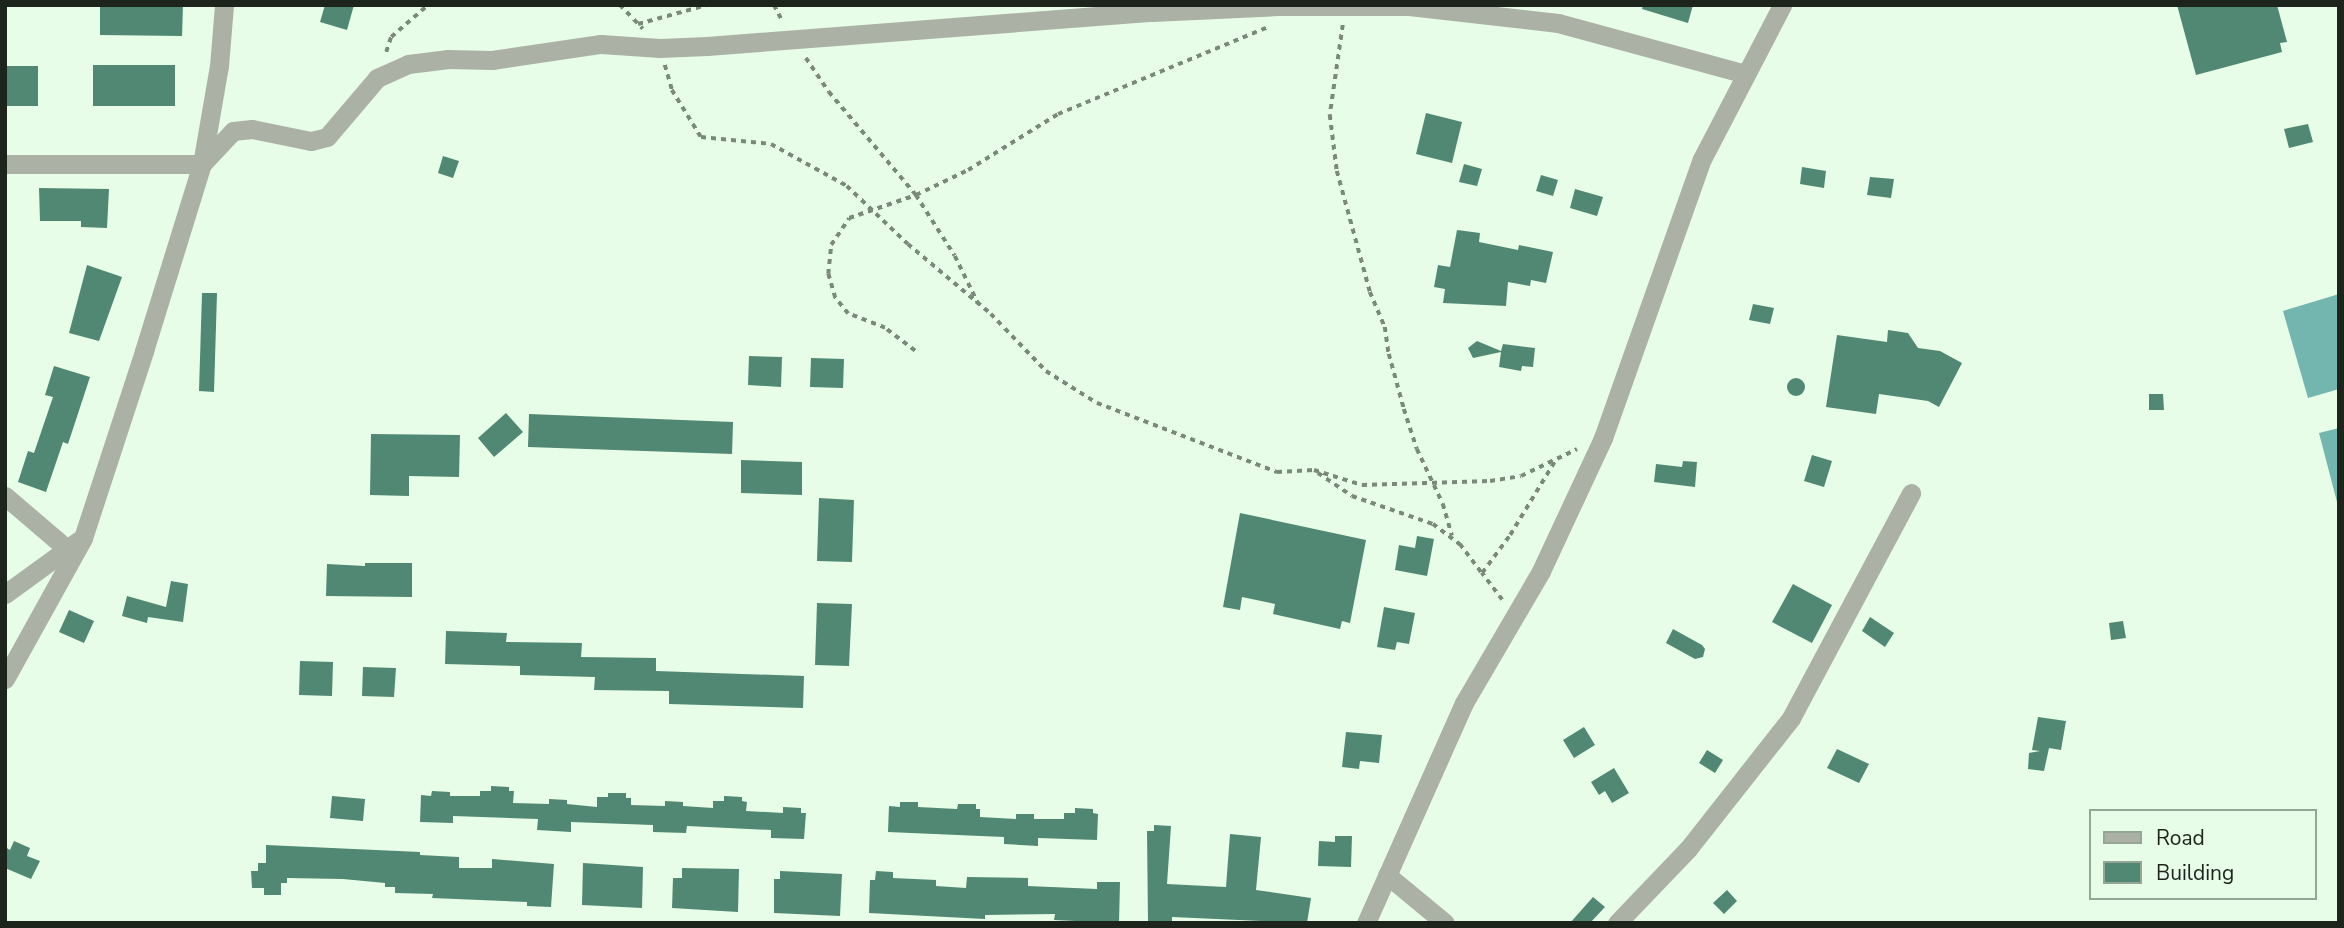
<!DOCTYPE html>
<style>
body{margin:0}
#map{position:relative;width:2344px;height:928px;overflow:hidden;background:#e7fde8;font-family:"Nunito Sans",sans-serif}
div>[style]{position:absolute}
.water>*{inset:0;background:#73b5af}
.building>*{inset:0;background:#518873}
.round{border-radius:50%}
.path>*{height:3.5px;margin-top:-1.75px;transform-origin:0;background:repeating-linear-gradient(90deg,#7b897b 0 5px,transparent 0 10px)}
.street>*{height:19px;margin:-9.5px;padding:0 9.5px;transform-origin:9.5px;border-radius:9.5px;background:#acb1a6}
span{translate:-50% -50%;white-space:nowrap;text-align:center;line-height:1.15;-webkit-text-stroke:7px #e7fde8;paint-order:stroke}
.frame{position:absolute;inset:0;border:7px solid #1c241c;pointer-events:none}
.legend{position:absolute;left:2089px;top:809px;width:228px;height:91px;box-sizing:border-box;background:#e7fde8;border:2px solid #96a696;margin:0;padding:9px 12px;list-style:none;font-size:21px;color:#1c241c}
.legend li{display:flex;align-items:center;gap:14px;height:35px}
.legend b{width:35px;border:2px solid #96a696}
</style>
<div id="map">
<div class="water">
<div style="clip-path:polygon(2339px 294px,2339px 389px,2308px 398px,2283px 311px)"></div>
<div style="clip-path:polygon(2339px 428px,2339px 502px,2337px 502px,2319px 433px)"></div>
</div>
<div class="building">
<div style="clip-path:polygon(100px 5px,183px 5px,182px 36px,100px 35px)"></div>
<div style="clip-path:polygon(325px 5px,354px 5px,347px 30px,320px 22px)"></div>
<div style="clip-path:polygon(1643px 5px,1693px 5px,1688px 23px,1642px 9px)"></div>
<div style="clip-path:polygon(2177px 5px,2277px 5px,2287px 42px,2280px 43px,2282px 52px,2196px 75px)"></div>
<div style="clip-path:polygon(93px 65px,175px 65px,175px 106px,93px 106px)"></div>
<div style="clip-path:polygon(5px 66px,38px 66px,38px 106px,5px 106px)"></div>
<div style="clip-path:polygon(1426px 113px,1462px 122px,1452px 163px,1416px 154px)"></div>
<div style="clip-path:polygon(2308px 124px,2313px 142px,2289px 148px,2284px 129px)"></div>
<div style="clip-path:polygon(443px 156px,459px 161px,453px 178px,438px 173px)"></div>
<div style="clip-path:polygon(1464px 164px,1482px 169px,1477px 186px,1459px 182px)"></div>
<div style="clip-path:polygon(1802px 167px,1826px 171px,1824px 188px,1800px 184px)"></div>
<div style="clip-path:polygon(1541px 175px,1558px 180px,1553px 196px,1536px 191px)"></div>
<div style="clip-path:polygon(1870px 177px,1894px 179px,1891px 198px,1867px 195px)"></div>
<div style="clip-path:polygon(39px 188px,109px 189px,107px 228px,81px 227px,81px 221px,40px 221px)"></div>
<div style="clip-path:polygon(1575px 189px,1603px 197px,1597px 216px,1570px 208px)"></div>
<div style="clip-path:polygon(1457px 230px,1480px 233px,1479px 242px,1518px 250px,1519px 245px,1553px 252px,1546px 283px,1531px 280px,1530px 286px,1508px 282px,1506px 306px,1443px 303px,1445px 289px,1434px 287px,1438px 265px,1450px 267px)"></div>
<div style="clip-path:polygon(87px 265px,122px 277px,99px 341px,69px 333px)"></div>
<div style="clip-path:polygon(202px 293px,217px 293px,214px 392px,199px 391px)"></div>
<div style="clip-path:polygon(1753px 304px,1774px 308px,1770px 324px,1749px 320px)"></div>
<div style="clip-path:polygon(1888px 330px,1908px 333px,1918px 348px,1940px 351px,1962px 363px,1939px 407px,1928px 401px,1879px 394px,1876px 414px,1826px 407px,1837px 335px,1887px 342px)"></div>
<div style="clip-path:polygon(1477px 341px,1501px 351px,1503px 344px,1535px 348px,1533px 367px,1522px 366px,1521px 371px,1499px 367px,1501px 352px,1473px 358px,1468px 348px)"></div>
<div style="clip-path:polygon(749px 356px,782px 357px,781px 387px,748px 385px)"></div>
<div style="clip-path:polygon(811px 358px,844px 359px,843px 388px,810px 387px)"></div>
<div style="clip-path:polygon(54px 366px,90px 377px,68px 444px,63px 442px,46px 492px,18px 482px,28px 451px,34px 453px,53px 397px,45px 395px)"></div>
<div class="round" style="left:1787px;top:378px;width:18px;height:18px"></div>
<div style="clip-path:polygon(2149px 394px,2163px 394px,2164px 410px,2149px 410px)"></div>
<div style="clip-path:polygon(506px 413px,523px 432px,494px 457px,478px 438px)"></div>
<div style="clip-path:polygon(529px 414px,733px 422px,732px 454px,528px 447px)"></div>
<div style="clip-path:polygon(371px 434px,460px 435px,459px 477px,409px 476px,409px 496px,370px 495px)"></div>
<div style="clip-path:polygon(1812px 455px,1832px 461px,1824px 487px,1804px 481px)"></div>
<div style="clip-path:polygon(741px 460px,802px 462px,802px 495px,741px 493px)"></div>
<div style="clip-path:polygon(1683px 461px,1697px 462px,1695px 487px,1654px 482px,1656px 464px,1682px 467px)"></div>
<div style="clip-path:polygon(819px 498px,854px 500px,852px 562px,817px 561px)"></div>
<div style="clip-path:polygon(1240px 513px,1366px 540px,1350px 623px,1342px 621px,1340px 629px,1273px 614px,1275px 604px,1242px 597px,1240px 610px,1223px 607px)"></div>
<div style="clip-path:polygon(1417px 536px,1434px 539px,1427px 576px,1395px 570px,1399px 545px,1415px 548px)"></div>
<div style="clip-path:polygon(365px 563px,412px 563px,412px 597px,326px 596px,327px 564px,365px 566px)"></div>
<div style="clip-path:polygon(171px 581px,188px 584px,183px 622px,148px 617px,147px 623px,122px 616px,127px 596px,166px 607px)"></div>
<div style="clip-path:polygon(1793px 584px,1832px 605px,1812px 643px,1772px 622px)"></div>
<div style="clip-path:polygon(817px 603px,852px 604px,849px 666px,815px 665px)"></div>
<div style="clip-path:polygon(1384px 607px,1415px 613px,1409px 644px,1397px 642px,1395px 650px,1377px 647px)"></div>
<div style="clip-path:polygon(69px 610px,94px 621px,84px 643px,59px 632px)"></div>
<div style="clip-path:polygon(1870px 617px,1894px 633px,1885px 647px,1862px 631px)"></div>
<div style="clip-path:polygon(2123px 621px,2126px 638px,2111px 640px,2109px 623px)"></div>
<div style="clip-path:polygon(1673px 629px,1702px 645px,1705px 649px,1703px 657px,1695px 659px,1666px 643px)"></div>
<div style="clip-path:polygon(446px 631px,507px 633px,506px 642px,582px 643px,581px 657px,656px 658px,656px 671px,804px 676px,803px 708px,669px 704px,669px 691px,594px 690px,595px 677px,520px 675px,520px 666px,445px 664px)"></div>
<div style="clip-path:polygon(300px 661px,333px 662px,332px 696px,299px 695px)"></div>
<div style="clip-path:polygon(363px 667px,396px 668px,394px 697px,362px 696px)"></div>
<div style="clip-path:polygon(2038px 717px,2066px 721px,2061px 750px,2049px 748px,2044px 771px,2028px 769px,2029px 753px,2040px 751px,2032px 750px)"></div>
<div style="clip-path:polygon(1584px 727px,1595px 745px,1574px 758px,1563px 740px)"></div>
<div style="clip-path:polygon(1346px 732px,1382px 735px,1379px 763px,1360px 761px,1359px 769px,1342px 767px)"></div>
<div style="clip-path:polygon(1837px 749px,1869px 764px,1859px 783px,1827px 768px)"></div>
<div style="clip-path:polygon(1707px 750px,1723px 760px,1715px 773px,1699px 763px)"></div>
<div style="clip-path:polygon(1614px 768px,1629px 793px,1612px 803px,1605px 791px,1599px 795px,1591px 782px)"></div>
<div style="clip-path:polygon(491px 786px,509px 787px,509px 791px,514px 791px,513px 803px,549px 804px,549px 799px,567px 800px,567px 804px,597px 807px,597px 797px,608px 797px,608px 793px,626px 793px,626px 798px,631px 798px,631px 805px,665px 806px,665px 801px,683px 802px,683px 806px,713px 808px,713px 801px,724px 801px,724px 796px,742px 797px,742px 801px,747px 802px,746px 811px,783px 813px,783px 807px,801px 808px,801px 813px,806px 813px,804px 839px,771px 838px,771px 830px,687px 826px,686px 833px,653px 832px,653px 825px,571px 822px,571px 832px,537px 830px,538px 819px,453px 816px,453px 823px,420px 822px,421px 795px,431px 796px,432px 791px,450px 792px,450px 796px,480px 796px,480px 791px,491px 791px)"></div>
<div style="clip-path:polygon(332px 796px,365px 799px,363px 821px,330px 818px)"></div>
<div style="clip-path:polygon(900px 802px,918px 802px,918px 807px,957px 809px,958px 804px,976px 804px,976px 809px,980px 809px,980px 817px,1016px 819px,1016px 814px,1034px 814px,1034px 819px,1064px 819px,1064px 813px,1075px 813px,1075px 808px,1093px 809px,1093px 813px,1098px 814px,1097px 840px,1038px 838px,1038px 846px,1004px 844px,1004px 837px,888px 832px,889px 806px,900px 807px)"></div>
<div style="clip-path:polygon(1154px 825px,1171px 826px,1167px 884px,1226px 887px,1230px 834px,1261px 837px,1256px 890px,1311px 898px,1307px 923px,1172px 917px,1172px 923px,1148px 923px,1147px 831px,1154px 831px)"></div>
<div style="clip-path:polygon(1335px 836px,1352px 836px,1351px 867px,1318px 866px,1319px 841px,1335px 842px)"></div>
<div style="clip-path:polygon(14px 841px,30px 848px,27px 856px,40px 861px,31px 879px,5px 868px,5px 847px,10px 850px)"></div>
<div style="clip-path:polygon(266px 845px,420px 852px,420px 855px,459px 857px,459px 868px,492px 868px,492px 859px,554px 864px,551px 907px,527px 906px,527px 902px,432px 898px,433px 894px,395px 893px,395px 887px,385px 887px,385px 883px,343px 879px,287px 878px,287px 883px,281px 883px,281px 895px,264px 895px,264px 888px,252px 888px,251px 871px,258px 871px,258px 863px,266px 863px)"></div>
<div style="clip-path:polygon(583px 863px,643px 867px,642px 908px,582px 905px)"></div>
<div style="clip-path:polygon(682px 868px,739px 869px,738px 912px,672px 908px,673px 878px,682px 878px)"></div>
<div style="clip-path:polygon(780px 871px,842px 874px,840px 916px,774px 913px,774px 879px,780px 879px)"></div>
<div style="clip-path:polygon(876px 871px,893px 872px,893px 878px,936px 880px,936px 886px,966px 888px,967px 877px,1028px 878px,1028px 886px,1097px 889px,1097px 882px,1120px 882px,1119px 923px,1054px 920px,1055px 914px,985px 915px,985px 919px,869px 913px,870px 880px,875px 880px)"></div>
<div style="clip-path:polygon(1727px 890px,1737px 901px,1724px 914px,1713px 903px)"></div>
<div style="clip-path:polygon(1593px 897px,1605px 907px,1590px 923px,1570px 923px)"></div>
</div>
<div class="path">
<div style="left:620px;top:5px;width:33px;rotate:46deg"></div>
<div style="left:774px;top:5px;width:19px;rotate:62deg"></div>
<div style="left:638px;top:24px;width:72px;rotate:-15.4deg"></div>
<div style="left:1343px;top:25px;width:91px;rotate:98.2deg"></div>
<div style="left:1330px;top:115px;width:56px;rotate:82.9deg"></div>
<div style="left:1337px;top:171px;width:125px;rotate:74.7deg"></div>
<div style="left:1370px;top:292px;width:38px;rotate:67deg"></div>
<div style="left:1385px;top:327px;width:27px;rotate:82deg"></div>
<div style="left:1389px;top:354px;width:57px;rotate:74.7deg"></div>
<div style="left:1404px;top:409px;width:42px;rotate:72deg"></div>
<div style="left:1417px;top:449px;width:61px;rotate:64.7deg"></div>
<div style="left:1443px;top:504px;width:33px;rotate:74deg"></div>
<div style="left:386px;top:52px;width:16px;rotate:-72deg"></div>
<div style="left:391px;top:37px;width:49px;rotate:-40.9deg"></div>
<div style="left:806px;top:58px;width:41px;rotate:55.9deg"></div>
<div style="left:829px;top:92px;width:135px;rotate:49.8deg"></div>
<div style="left:916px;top:195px;width:72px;rotate:57.4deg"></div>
<div style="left:955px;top:256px;width:52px;rotate:63.9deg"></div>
<div style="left:665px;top:65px;width:26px;rotate:74deg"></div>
<div style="left:672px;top:90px;width:55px;rotate:58.3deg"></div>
<div style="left:701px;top:137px;width:70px;rotate:5.7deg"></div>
<div style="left:771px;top:144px;width:87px;rotate:28.9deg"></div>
<div style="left:847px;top:186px;width:84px;rotate:43.6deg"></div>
<div style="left:908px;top:244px;width:109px;rotate:40.1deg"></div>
<div style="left:991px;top:314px;width:79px;rotate:46deg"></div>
<div style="left:1046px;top:371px;width:60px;rotate:32.1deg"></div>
<div style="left:1097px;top:403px;width:193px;rotate:21deg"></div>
<div style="left:1277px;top:472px;width:37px;rotate:-3deg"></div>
<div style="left:1314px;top:470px;width:50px;rotate:17.4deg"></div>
<div style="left:1362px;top:485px;width:128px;rotate:-1.8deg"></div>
<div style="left:1490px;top:481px;width:31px;rotate:-9deg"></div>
<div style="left:1521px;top:476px;width:62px;rotate:-25.7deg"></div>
<div style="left:915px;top:351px;width:38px;rotate:-143deg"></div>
<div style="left:885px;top:328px;width:40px;rotate:-159deg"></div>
<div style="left:848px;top:314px;width:21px;rotate:-129deg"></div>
<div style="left:835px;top:298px;width:25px;rotate:-106deg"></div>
<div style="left:828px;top:274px;width:29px;rotate:-84deg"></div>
<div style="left:831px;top:245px;width:32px;rotate:-56deg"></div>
<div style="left:849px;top:218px;width:71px;rotate:-18.9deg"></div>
<div style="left:916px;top:195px;width:58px;rotate:-25.7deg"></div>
<div style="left:968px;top:170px;width:106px;rotate:-31.9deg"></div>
<div style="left:1058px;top:114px;width:227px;rotate:-22.5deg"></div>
<div style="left:1318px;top:473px;width:41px;rotate:34.1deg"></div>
<div style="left:1352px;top:496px;width:86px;rotate:19.1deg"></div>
<div style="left:1433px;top:524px;width:34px;rotate:37deg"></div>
<div style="left:1460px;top:544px;width:36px;rotate:53deg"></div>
<div style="left:1502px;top:600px;width:34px;rotate:-127deg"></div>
<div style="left:1482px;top:573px;width:47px;rotate:-53.6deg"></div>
<div style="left:1510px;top:535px;width:87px;rotate:-58.7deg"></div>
</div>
<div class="street">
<div style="left:5px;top:164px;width:197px"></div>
<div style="left:202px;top:164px;width:45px;rotate:-46.8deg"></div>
<div style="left:233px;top:131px;width:19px;rotate:-6deg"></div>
<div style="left:252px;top:129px;width:60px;rotate:11.5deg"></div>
<div style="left:311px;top:141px;width:16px;rotate:-14deg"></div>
<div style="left:327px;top:137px;width:77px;rotate:-49.7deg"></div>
<div style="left:377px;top:78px;width:34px;rotate:-24deg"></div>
<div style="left:408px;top:64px;width:39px;rotate:-7deg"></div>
<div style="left:447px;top:59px;width:45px;rotate:1.3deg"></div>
<div style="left:492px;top:60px;width:110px;rotate:-8.4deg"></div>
<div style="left:601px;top:44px;width:59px;rotate:3.9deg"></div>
<div style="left:660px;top:48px;width:47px;rotate:-2.4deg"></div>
<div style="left:707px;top:46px;width:446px;rotate:-4.4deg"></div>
<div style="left:1152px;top:12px;width:125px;rotate:-2.7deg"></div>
<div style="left:1277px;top:6px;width:132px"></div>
<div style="left:1409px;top:6px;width:150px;rotate:6.5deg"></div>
<div style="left:1558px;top:23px;width:195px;rotate:15.2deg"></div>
<div style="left:5px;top:496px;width:82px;rotate:40.5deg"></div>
<div style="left:5px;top:594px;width:90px;rotate:-36deg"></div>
<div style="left:5px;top:679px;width:161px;rotate:-61deg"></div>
<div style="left:83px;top:538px;width:197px;rotate:-71.9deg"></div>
<div style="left:144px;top:351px;width:196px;rotate:-72.8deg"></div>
<div style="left:202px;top:164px;width:99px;rotate:-80.2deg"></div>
<div style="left:219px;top:66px;width:61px;rotate:-85.3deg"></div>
<div style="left:1387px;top:875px;width:75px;rotate:39.6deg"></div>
<div style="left:1366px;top:923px;width:241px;rotate:-66deg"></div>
<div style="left:1464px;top:703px;width:153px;rotate:-59.7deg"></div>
<div style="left:1541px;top:571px;width:147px;rotate:-65deg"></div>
<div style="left:1603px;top:438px;width:296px;rotate:-70.5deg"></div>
<div style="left:1702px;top:159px;width:174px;rotate:-62.5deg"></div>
<div style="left:1617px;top:923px;width:103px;rotate:-46.2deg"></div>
<div style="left:1688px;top:849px;width:167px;rotate:-51.8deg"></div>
<div style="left:1791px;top:718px;width:255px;rotate:-61.9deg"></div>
</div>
<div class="frame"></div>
<ul class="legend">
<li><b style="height:9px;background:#acb1a6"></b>Road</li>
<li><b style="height:19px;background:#518873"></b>Building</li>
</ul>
</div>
